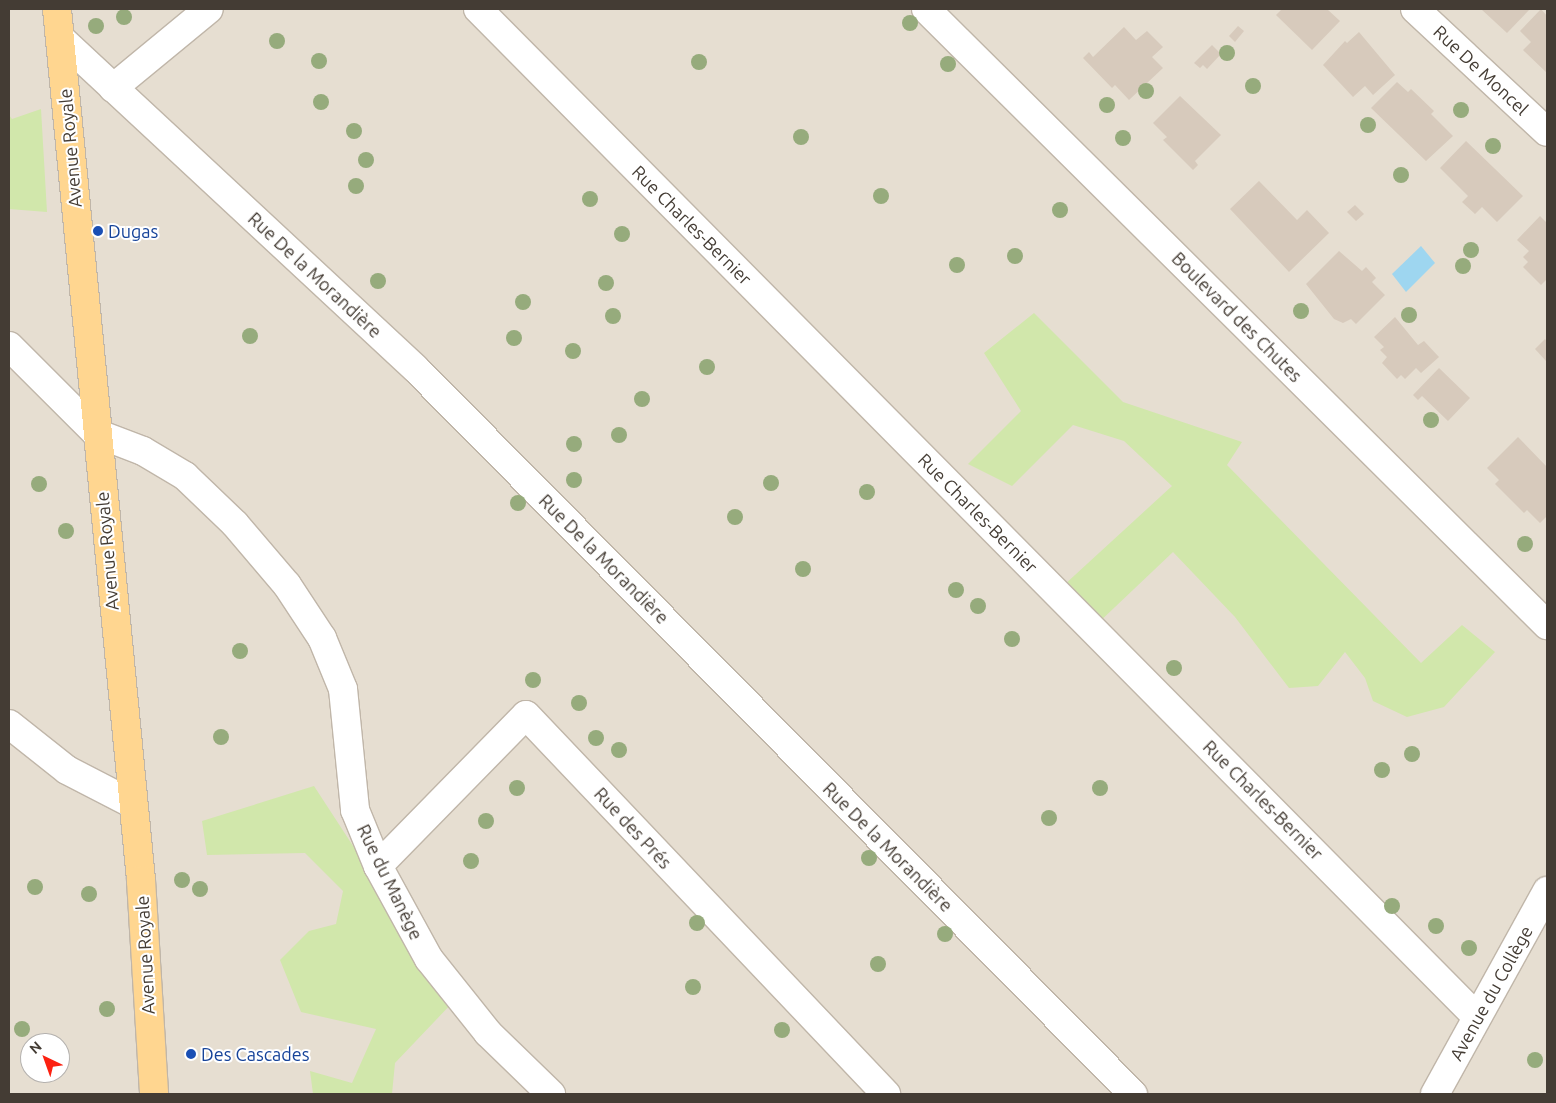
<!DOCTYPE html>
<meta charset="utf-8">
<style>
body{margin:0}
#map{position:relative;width:1556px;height:1103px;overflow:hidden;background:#f2ece3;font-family:Ubuntu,sans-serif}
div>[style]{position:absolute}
.residential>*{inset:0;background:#e6ded1}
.green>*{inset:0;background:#d1e7ab}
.water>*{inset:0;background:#9ed6f0}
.building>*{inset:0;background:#d7cabc}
.roads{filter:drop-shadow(1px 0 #c0b6a9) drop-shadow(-1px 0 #c0b6a9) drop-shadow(0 1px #c0b6a9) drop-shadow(0 -1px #c0b6a9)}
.minor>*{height:28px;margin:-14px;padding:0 14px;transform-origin:14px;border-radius:14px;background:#fff}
.major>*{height:28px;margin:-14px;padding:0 14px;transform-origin:14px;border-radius:14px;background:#ffd690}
.trees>*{width:16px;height:16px;margin:-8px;border-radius:50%;background:#96ab7c}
.dots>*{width:14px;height:14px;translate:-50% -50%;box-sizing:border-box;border:2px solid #fff;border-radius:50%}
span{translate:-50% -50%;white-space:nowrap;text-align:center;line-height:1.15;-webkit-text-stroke:4px #fff;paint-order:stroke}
.street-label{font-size:18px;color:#443c34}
.transit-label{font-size:18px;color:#164399}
.left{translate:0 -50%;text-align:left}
.frame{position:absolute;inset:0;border:10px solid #443c34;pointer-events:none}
.north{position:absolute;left:20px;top:1033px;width:50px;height:50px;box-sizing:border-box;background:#fff;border:1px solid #b4b1ae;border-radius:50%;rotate:318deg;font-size:14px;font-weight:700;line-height:20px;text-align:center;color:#443c34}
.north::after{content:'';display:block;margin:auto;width:18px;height:22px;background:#fc2111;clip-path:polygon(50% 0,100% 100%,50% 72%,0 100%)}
</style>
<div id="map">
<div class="residential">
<div style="clip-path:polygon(evenodd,9px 9px,1547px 9px,1547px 1094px,9px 1094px,9px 9px,30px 1043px,60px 1043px,60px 1073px,30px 1073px,30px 1043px)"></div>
</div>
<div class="green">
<div style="clip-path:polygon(41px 109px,47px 212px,9px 209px,9px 115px,12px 119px)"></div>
<div style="clip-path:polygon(1034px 313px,1123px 402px,1242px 442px,1227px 465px,1421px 663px,1462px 625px,1495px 652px,1444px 707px,1407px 717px,1373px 701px,1365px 678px,1345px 652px,1318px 686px,1289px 688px,1235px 617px,1173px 552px,1095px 626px,1063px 586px,1172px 486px,1124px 441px,1073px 425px,1012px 486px,968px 464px,1021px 411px,984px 353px)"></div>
<div style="clip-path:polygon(314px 786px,454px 1001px,395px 1063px,392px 1094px,313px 1094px,310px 1071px,352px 1083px,376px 1029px,301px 1012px,280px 960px,309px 931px,336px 924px,343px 891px,305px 853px,207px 855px,202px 821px)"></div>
</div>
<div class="water">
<div style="clip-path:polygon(1421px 246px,1435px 263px,1406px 292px,1392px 274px)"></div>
</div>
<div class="building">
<div style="clip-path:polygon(1282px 9px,1327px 9px,1340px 21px,1312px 50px,1276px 15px)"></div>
<div style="clip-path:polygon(1481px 9px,1530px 9px,1507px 33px)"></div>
<div style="clip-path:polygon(1541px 9px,1547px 16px,1547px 73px,1523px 50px,1531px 42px,1520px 31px)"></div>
<div style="clip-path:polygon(1238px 26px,1244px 31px,1235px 42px,1229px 36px)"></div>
<div style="clip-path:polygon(1124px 27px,1136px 40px,1147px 31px,1163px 47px,1152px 57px,1163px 68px,1129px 100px,1115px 85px,1112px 88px,1083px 58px,1089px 52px,1093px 57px)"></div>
<div style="clip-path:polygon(1359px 32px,1395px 75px,1373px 95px,1365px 86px,1353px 97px,1323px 65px,1345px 41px,1347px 43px)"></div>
<div style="clip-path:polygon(1212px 45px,1221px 54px,1207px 69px,1203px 65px,1200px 68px,1194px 63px)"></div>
<div style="clip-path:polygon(1397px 82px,1408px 92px,1411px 89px,1434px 111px,1431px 114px,1453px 136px,1426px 161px,1371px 108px)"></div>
<div style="clip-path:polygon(1180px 96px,1221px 135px,1195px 161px,1198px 165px,1193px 170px,1163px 140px,1167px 137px,1153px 123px)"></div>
<div style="clip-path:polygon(1466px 141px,1523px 196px,1497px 222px,1482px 207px,1475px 214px,1462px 202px,1468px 196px,1440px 168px)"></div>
<div style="clip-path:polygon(1259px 181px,1297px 220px,1307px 210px,1329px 233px,1289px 272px,1230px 209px)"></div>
<div style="clip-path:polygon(1355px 205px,1364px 214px,1356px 221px,1347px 212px)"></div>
<div style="clip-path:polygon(1540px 216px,1547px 223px,1547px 279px,1541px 285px,1523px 267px,1528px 262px,1523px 257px,1529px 251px,1517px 240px)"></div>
<div style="clip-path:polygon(1339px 251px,1362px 271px,1366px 267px,1376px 278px,1372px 282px,1385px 295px,1356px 324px,1351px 319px,1343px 323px,1334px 319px,1306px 284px)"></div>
<div style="clip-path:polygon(1395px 317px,1418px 345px,1424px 341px,1439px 357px,1421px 373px,1416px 368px,1405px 379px,1401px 375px,1397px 379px,1382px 363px,1387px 357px,1380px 350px,1384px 347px,1374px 337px)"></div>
<div style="clip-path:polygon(1545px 339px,1547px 342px,1546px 361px,1535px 349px)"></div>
<div style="clip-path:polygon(1439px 368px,1470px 398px,1448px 421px,1422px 396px,1418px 400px,1413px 395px)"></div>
<div style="clip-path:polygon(1518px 437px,1547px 467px,1547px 516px,1540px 523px,1527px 510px,1524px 513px,1495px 484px,1499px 480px,1487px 468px)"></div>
</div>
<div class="roads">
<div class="minor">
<div style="left:478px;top:9px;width:1419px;rotate:45.26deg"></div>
<div style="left:926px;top:9px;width:875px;rotate:44.77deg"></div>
<div style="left:1415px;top:9px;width:180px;rotate:43deg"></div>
<div style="left:60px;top:38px;width:485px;rotate:42.9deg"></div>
<div style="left:415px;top:368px;width:1021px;rotate:45.32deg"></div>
<div style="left:113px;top:88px;width:124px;rotate:-39.5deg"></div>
<div style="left:9px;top:346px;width:123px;rotate:45deg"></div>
<div style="left:96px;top:433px;width:50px;rotate:21deg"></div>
<div style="left:143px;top:451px;width:49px;rotate:30.8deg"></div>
<div style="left:185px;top:476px;width:69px;rotate:43.8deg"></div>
<div style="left:235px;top:524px;width:80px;rotate:49.6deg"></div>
<div style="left:287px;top:585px;width:64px;rotate:56.6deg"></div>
<div style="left:322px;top:638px;width:55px;rotate:67.6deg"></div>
<div style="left:343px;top:689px;width:122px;rotate:84.3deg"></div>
<div style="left:355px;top:810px;width:61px;rotate:67.7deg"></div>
<div style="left:378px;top:866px;width:106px;rotate:61.3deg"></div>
<div style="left:429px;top:959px;width:95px;rotate:51.4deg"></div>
<div style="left:488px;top:1033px;width:88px;rotate:44.1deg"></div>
<div style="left:9px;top:724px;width:74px;rotate:38.4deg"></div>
<div style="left:67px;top:770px;width:72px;rotate:27.3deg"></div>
<div style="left:378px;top:866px;width:211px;rotate:-45.6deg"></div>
<div style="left:526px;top:715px;width:523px;rotate:46.47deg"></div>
<div style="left:1435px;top:1094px;width:232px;rotate:-61.1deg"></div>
</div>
<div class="major">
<div style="left:57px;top:9px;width:875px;rotate:84.49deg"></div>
<div style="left:141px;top:880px;width:214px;rotate:86.5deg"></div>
</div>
</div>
<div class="trees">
<div style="left:124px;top:17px"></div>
<div style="left:910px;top:23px"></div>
<div style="left:96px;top:26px"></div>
<div style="left:277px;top:41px"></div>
<div style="left:1227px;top:53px"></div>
<div style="left:319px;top:61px"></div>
<div style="left:699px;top:62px"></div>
<div style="left:948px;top:64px"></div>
<div style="left:1253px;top:86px"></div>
<div style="left:1146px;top:91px"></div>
<div style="left:321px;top:102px"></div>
<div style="left:1107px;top:105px"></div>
<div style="left:1461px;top:110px"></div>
<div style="left:1368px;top:125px"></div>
<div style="left:354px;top:131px"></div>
<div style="left:801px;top:137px"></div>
<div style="left:1123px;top:138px"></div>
<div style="left:1493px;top:146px"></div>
<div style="left:366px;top:160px"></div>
<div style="left:1401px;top:175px"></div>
<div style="left:356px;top:186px"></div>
<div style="left:881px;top:196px"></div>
<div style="left:590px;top:199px"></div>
<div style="left:1060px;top:210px"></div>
<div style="left:622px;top:234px"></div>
<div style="left:1471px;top:250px"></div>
<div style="left:1015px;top:256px"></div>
<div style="left:957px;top:265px"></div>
<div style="left:1463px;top:266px"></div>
<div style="left:378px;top:281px"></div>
<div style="left:606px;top:283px"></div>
<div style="left:523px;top:302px"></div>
<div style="left:1301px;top:311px"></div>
<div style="left:1409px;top:315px"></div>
<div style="left:613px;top:316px"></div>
<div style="left:250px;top:336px"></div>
<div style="left:514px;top:338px"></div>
<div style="left:573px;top:351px"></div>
<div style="left:707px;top:367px"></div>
<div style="left:642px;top:399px"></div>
<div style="left:1431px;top:420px"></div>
<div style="left:619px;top:435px"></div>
<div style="left:574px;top:444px"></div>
<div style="left:574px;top:480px"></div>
<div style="left:771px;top:483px"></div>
<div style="left:39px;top:484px"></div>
<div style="left:867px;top:492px"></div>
<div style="left:518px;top:503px"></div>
<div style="left:735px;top:517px"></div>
<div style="left:66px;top:531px"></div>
<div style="left:1525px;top:544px"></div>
<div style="left:803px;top:569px"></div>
<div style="left:956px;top:590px"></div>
<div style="left:978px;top:606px"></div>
<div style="left:1012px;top:639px"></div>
<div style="left:240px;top:651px"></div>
<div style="left:1174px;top:668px"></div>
<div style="left:533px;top:680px"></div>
<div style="left:579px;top:703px"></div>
<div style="left:221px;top:737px"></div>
<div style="left:596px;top:738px"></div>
<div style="left:619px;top:750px"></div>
<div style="left:1412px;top:754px"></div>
<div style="left:1382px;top:770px"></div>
<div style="left:517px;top:788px"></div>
<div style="left:1100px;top:788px"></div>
<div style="left:1049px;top:818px"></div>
<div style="left:486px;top:821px"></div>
<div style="left:869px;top:858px"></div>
<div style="left:471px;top:861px"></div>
<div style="left:182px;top:880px"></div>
<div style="left:35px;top:887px"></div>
<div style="left:200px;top:889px"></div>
<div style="left:89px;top:894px"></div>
<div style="left:1392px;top:906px"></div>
<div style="left:697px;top:923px"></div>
<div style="left:1436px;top:926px"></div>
<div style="left:945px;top:934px"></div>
<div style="left:1469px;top:948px"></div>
<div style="left:878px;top:964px"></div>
<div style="left:693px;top:987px"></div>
<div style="left:107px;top:1009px"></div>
<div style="left:22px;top:1029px"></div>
<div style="left:782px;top:1030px"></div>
<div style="left:1535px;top:1060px"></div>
</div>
<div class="dots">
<div style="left:98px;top:231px;background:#1a4fb4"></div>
<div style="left:191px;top:1054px;background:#1a4fb4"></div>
</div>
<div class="street-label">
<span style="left:1481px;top:70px;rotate:43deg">Rue De Moncel</span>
<span style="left:70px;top:148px;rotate:-95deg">Avenue Royale</span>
<span style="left:692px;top:225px;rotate:45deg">Rue Charles-Bernier</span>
<span style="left:315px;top:275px;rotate:43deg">Rue De la Morandière</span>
<span style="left:1237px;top:317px;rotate:45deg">Boulevard des Chutes</span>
<span style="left:978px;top:513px;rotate:45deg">Rue Charles-Bernier</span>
<span style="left:107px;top:551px;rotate:-95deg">Avenue Royale</span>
<span style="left:604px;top:559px;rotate:45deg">Rue De la Morandière</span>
<span style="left:1263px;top:800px;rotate:45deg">Rue Charles-Bernier</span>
<span style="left:633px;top:828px;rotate:47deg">Rue des Prés</span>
<span style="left:888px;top:847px;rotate:45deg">Rue De la Morandière</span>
<span style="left:390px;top:882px;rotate:64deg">Rue du Manège</span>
<span style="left:145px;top:955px;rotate:-93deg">Avenue Royale</span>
<span style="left:1491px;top:993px;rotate:-61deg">Avenue du Collège</span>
</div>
<div class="transit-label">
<span class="left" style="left:108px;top:231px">Dugas</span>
<span class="left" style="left:201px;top:1054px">Des Cascades</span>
</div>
<div class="frame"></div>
<div class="north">N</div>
</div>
